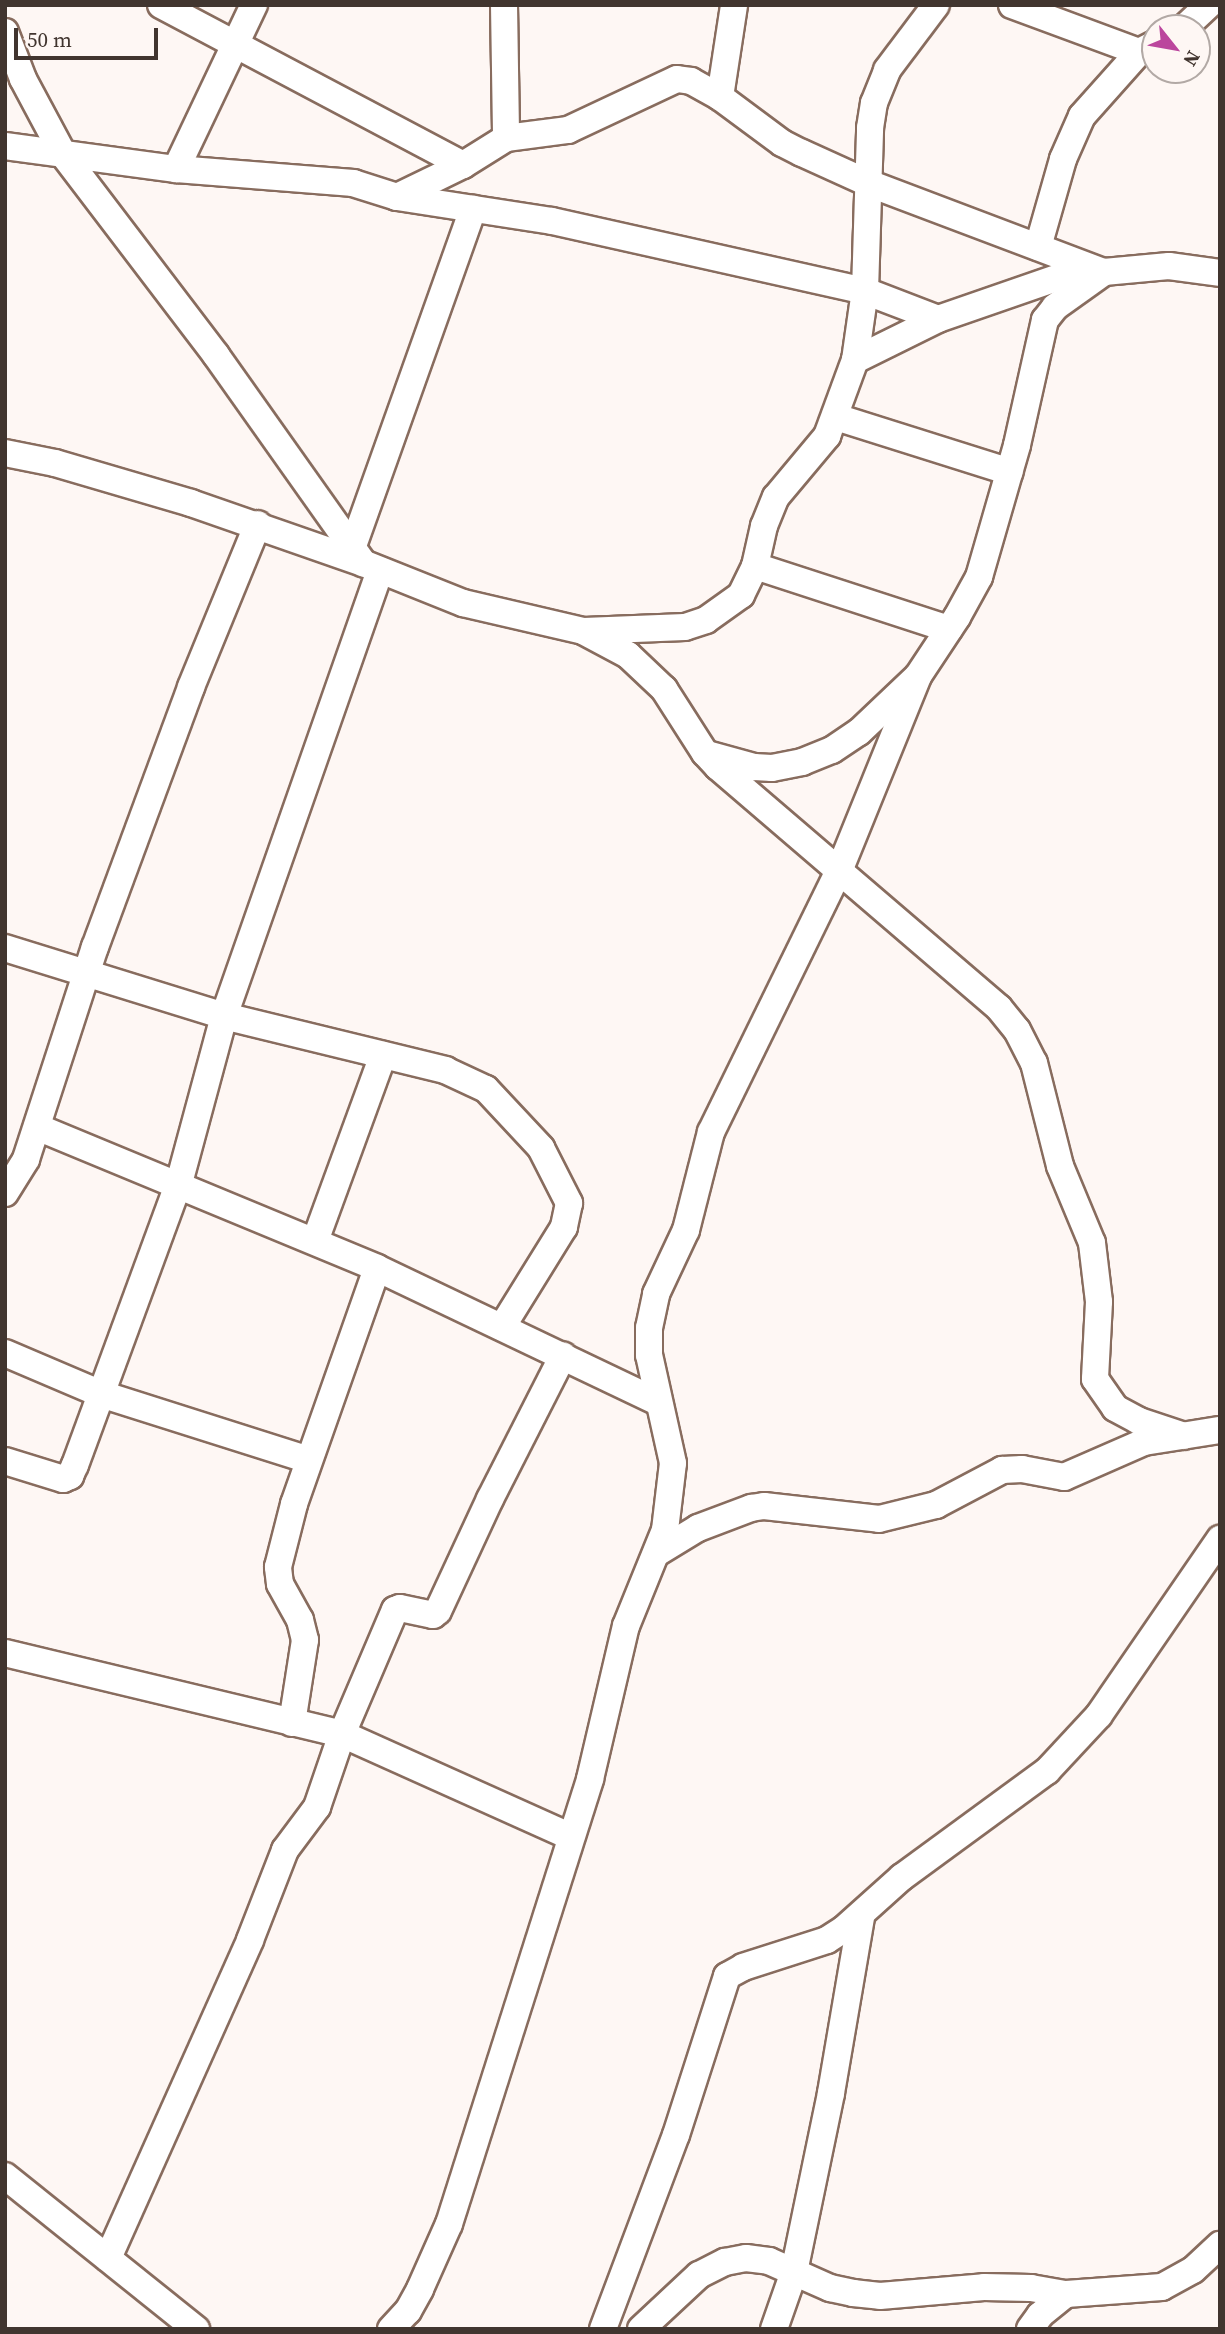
<!DOCTYPE html>
<style>
body{margin:0}
#map{position:relative;width:1225px;height:2334px;overflow:hidden;background:#fef7f4;font-family:"Source Serif 4",serif}
div>[style]{position:absolute}
.roads{filter:drop-shadow(2px 0 #886c5e) drop-shadow(-2px 0 #886c5e) drop-shadow(0 2px #886c5e) drop-shadow(0 -2px #886c5e)}
.minor>*{height:26px;margin:-13px;padding:0 13px;transform-origin:13px;border-radius:13px;background:#fff}
span{translate:-50% -50%;white-space:nowrap;text-align:center;line-height:1.15;-webkit-text-stroke:7px #fef7f4;paint-order:stroke}
.frame{position:absolute;inset:0;border:7px solid #41352f;pointer-events:none}
.north{position:absolute;left:1141px;top:14px;width:70px;height:70px;box-sizing:border-box;background:#fef7f4;border:2px solid #b2a9a5;border-radius:50%;rotate:121deg;font-size:19px;font-weight:700;line-height:28px;text-align:center;color:#41352f}
.north::after{content:'';display:block;margin:auto;width:24px;height:32px;background:#bb469d;clip-path:polygon(50% 0,100% 100%,50% 72%,0 100%)}
.scale{position:absolute;left:14px;top:28px;width:144px;height:32px;box-sizing:border-box;border:4px solid #41352f;border-top:0;padding-left:9px;font-size:21px;line-height:24px;white-space:nowrap;color:#41352f;-webkit-text-stroke:5px #fef7f4;paint-order:stroke}
</style>
<div id="map">
<div class="roads">
<div class="minor">
<div style="left:161px;top:5px;width:342px;rotate:27.9deg"></div>
<div style="left:504px;top:5px;width:133px;rotate:89.1deg"></div>
<div style="left:1012px;top:5px;width:135px;rotate:20.3deg"></div>
<div style="left:1184px;top:28px;width:34px;rotate:-43deg"></div>
<div style="left:5px;top:32px;width:50px;rotate:69deg"></div>
<div style="left:23px;top:79px;width:85px;rotate:61.9deg"></div>
<div style="left:63px;top:154px;width:253px;rotate:52.7deg"></div>
<div style="left:216px;top:355px;width:255px;rotate:54.7deg"></div>
<div style="left:720px;top:97px;width:93px;rotate:-81.3deg"></div>
<div style="left:5px;top:146px;width:173px;rotate:7.7deg"></div>
<div style="left:176px;top:169px;width:178px;rotate:4.5deg"></div>
<div style="left:353px;top:183px;width:46px;rotate:17.7deg"></div>
<div style="left:397px;top:197px;width:157px;rotate:8.8deg"></div>
<div style="left:552px;top:221px;width:321px;rotate:12.6deg"></div>
<div style="left:865px;top:291px;width:78px;rotate:21deg"></div>
<div style="left:176px;top:169px;width:182px;rotate:-64.6deg"></div>
<div style="left:397px;top:197px;width:73px;rotate:-25.9deg"></div>
<div style="left:463px;top:165px;width:51px;rotate:-32.1deg"></div>
<div style="left:506px;top:138px;width:63px;rotate:-7.4deg"></div>
<div style="left:568px;top:130px;width:120px;rotate:-25.1deg"></div>
<div style="left:677px;top:79px;width:14px;rotate:8deg"></div>
<div style="left:691px;top:81px;width:33px;rotate:29deg"></div>
<div style="left:720px;top:97px;width:77px;rotate:36.6deg"></div>
<div style="left:782px;top:143px;width:22px;rotate:27deg"></div>
<div style="left:802px;top:153px;width:72px;rotate:24.4deg"></div>
<div style="left:868px;top:183px;width:252px;rotate:20.7deg"></div>
<div style="left:1104px;top:272px;width:65px;rotate:-5.3deg"></div>
<div style="left:1169px;top:266px;width:51px;rotate:7.8deg"></div>
<div style="left:1038px;top:247px;width:91px;rotate:-74.1deg"></div>
<div style="left:1063px;top:159px;width:47px;rotate:-66.2deg"></div>
<div style="left:1082px;top:116px;width:86px;rotate:-48.3deg"></div>
<div style="left:1139px;top:52px;width:18px;rotate:-27deg"></div>
<div style="left:855px;top:360px;width:93px;rotate:-26.3deg"></div>
<div style="left:938px;top:319px;width:159px;rotate:-19.1deg"></div>
<div style="left:836px;top:417px;width:182px;rotate:17.5deg"></div>
<div style="left:5px;top:453px;width:51px;rotate:11.3deg"></div>
<div style="left:55px;top:463px;width:142px;rotate:16.4deg"></div>
<div style="left:191px;top:503px;width:182px;rotate:19.2deg"></div>
<div style="left:363px;top:563px;width:108px;rotate:21.8deg"></div>
<div style="left:463px;top:603px;width:123px;rotate:13.1deg"></div>
<div style="left:583px;top:631px;width:51px;rotate:28.1deg"></div>
<div style="left:628px;top:655px;width:50px;rotate:43.4deg"></div>
<div style="left:664px;top:689px;width:76px;rotate:57.4deg"></div>
<div style="left:705px;top:753px;width:19px;rotate:47deg"></div>
<div style="left:718px;top:767px;width:370px;rotate:40.6deg"></div>
<div style="left:999px;top:1008px;width:28px;rotate:51deg"></div>
<div style="left:1017px;top:1030px;width:37px;rotate:63deg"></div>
<div style="left:1034px;top:1063px;width:106px;rotate:75.8deg"></div>
<div style="left:1060px;top:1166px;width:83px;rotate:67.4deg"></div>
<div style="left:1092px;top:1243px;width:59px;rotate:83.2deg"></div>
<div style="left:1099px;top:1302px;width:77px;rotate:93deg"></div>
<div style="left:1095px;top:1379px;width:35px;rotate:55deg"></div>
<div style="left:1115px;top:1408px;width:27px;rotate:28deg"></div>
<div style="left:1139px;top:1421px;width:47px;rotate:18.4deg"></div>
<div style="left:353px;top:546px;width:358px;rotate:-70.4deg"></div>
<div style="left:755px;top:566px;width:204px;rotate:18deg"></div>
<div style="left:584px;top:631px;width:101px;rotate:-2.3deg"></div>
<div style="left:685px;top:627px;width:22px;rotate:-18deg"></div>
<div style="left:706px;top:620px;width:43px;rotate:-35.5deg"></div>
<div style="left:741px;top:595px;width:32px;rotate:-64deg"></div>
<div style="left:755px;top:566px;width:41px;rotate:-77.3deg"></div>
<div style="left:764px;top:526px;width:31px;rotate:-68deg"></div>
<div style="left:776px;top:497px;width:80px;rotate:-50.1deg"></div>
<div style="left:827px;top:436px;width:81px;rotate:-69.8deg"></div>
<div style="left:855px;top:360px;width:70px;rotate:-81.8deg"></div>
<div style="left:865px;top:291px;width:163px;rotate:-88.2deg"></div>
<div style="left:870px;top:128px;width:25px;rotate:-81deg"></div>
<div style="left:874px;top:103px;width:35px;rotate:-68deg"></div>
<div style="left:887px;top:70px;width:81px;rotate:-53deg"></div>
<div style="left:707px;top:754px;width:49px;rotate:15.5deg"></div>
<div style="left:754px;top:767px;width:18px;rotate:3deg"></div>
<div style="left:772px;top:768px;width:31px;rotate:-11deg"></div>
<div style="left:802px;top:762px;width:32px;rotate:-22deg"></div>
<div style="left:832px;top:750px;width:32px;rotate:-34deg"></div>
<div style="left:859px;top:732px;width:81px;rotate:-43.5deg"></div>
<div style="left:918px;top:676px;width:71px;rotate:-56.5deg"></div>
<div style="left:957px;top:617px;width:46px;rotate:-61.2deg"></div>
<div style="left:979px;top:577px;width:137px;rotate:-73.9deg"></div>
<div style="left:1017px;top:445px;width:128px;rotate:-77.4deg"></div>
<div style="left:1045px;top:320px;width:16px;rotate:-52deg"></div>
<div style="left:1055px;top:307px;width:60px;rotate:-35.5deg"></div>
<div style="left:5px;top:948px;width:229px;rotate:17.2deg"></div>
<div style="left:224px;top:1016px;width:228px;rotate:13.7deg"></div>
<div style="left:445px;top:1070px;width:45px;rotate:24.9deg"></div>
<div style="left:486px;top:1089px;width:81px;rotate:47deg"></div>
<div style="left:541px;top:1148px;width:62px;rotate:63deg"></div>
<div style="left:569px;top:1203px;width:25px;rotate:102deg"></div>
<div style="left:564px;top:1227px;width:118px;rotate:121.8deg"></div>
<div style="left:37px;top:1127px;width:368px;rotate:22.5deg"></div>
<div style="left:377px;top:1268px;width:311px;rotate:25.5deg"></div>
<div style="left:5px;top:1193px;width:40px;rotate:-58deg"></div>
<div style="left:26px;top:1159px;width:223px;rotate:-72deg"></div>
<div style="left:95px;top:947px;width:277px;rotate:-69.7deg"></div>
<div style="left:191px;top:687px;width:176px;rotate:-67.7deg"></div>
<div style="left:315px;top:1241px;width:198px;rotate:-69.9deg"></div>
<div style="left:5px;top:1353px;width:104px;rotate:23.1deg"></div>
<div style="left:101px;top:1394px;width:218px;rotate:17.6deg"></div>
<div style="left:5px;top:1461px;width:61px;rotate:17.2deg"></div>
<div style="left:63px;top:1479px;width:8px;rotate:-23deg"></div>
<div style="left:70px;top:1476px;width:12px;rotate:-66deg"></div>
<div style="left:75px;top:1465px;width:301px;rotate:-69.8deg"></div>
<div style="left:179px;top:1183px;width:173px;rotate:-74.9deg"></div>
<div style="left:224px;top:1016px;width:472px;rotate:-70.7deg"></div>
<div style="left:657px;top:1553px;width:48px;rotate:-31.4deg"></div>
<div style="left:698px;top:1528px;width:57px;rotate:-20.7deg"></div>
<div style="left:751px;top:1508px;width:13px;rotate:-9deg"></div>
<div style="left:764px;top:1506px;width:116px;rotate:6.4deg"></div>
<div style="left:879px;top:1519px;width:59px;rotate:-13.8deg"></div>
<div style="left:936px;top:1505px;width:75px;rotate:-27.9deg"></div>
<div style="left:1002px;top:1470px;width:20px;rotate:-3deg"></div>
<div style="left:1022px;top:1469px;width:43px;rotate:10.8deg"></div>
<div style="left:1064px;top:1477px;width:87px;rotate:-23.6deg"></div>
<div style="left:1144px;top:1442px;width:77px;rotate:-9deg"></div>
<div style="left:5px;top:1653px;width:347px;rotate:13.5deg"></div>
<div style="left:342px;top:1734px;width:251px;rotate:24.2deg"></div>
<div style="left:292px;top:1723px;width:84px;rotate:-81.1deg"></div>
<div style="left:305px;top:1640px;width:21px;rotate:-104deg"></div>
<div style="left:300px;top:1620px;width:41px;rotate:-119.1deg"></div>
<div style="left:280px;top:1584px;width:17px;rotate:-97deg"></div>
<div style="left:278px;top:1567px;width:65px;rotate:-75.7deg"></div>
<div style="left:294px;top:1504px;width:250px;rotate:-70.6deg"></div>
<div style="left:5px;top:2176px;width:245px;rotate:38.7deg"></div>
<div style="left:108px;top:2258px;width:348px;rotate:-65.9deg"></div>
<div style="left:250px;top:1940px;width:97px;rotate:-68.7deg"></div>
<div style="left:285px;top:1850px;width:54px;rotate:-53.3deg"></div>
<div style="left:317px;top:1807px;width:77px;rotate:-71.1deg"></div>
<div style="left:342px;top:1734px;width:135px;rotate:-66.9deg"></div>
<div style="left:395px;top:1610px;width:5px;rotate:-22deg"></div>
<div style="left:400px;top:1608px;width:34px;rotate:12deg"></div>
<div style="left:433px;top:1615px;width:6px;rotate:-39deg"></div>
<div style="left:438px;top:1611px;width:123px;rotate:-65.1deg"></div>
<div style="left:490px;top:1499px;width:161px;rotate:-63deg"></div>
<div style="left:391px;top:2329px;width:25px;rotate:-47deg"></div>
<div style="left:408px;top:2311px;width:25px;rotate:-61deg"></div>
<div style="left:420px;top:2289px;width:71px;rotate:-66deg"></div>
<div style="left:449px;top:2224px;width:467px;rotate:-72.4deg"></div>
<div style="left:590px;top:1779px;width:157px;rotate:-76.8deg"></div>
<div style="left:626px;top:1626px;width:104px;rotate:-67.9deg"></div>
<div style="left:665px;top:1530px;width:67px;rotate:-83.2deg"></div>
<div style="left:673px;top:1463px;width:111px;rotate:-102.5deg"></div>
<div style="left:649px;top:1355px;width:27px;rotate:-90deg"></div>
<div style="left:649px;top:1328px;width:35px;rotate:-78deg"></div>
<div style="left:656px;top:1294px;width:71px;rotate:-64.9deg"></div>
<div style="left:686px;top:1230px;width:101px;rotate:-75.7deg"></div>
<div style="left:711px;top:1132px;width:291px;rotate:-63.9deg"></div>
<div style="left:839px;top:871px;width:210px;rotate:-67.9deg"></div>
<div style="left:603px;top:2329px;width:207px;rotate:-69.4deg"></div>
<div style="left:676px;top:2135px;width:167px;rotate:-72.2deg"></div>
<div style="left:727px;top:1976px;width:18px;rotate:-29deg"></div>
<div style="left:743px;top:1967px;width:88px;rotate:-17.8deg"></div>
<div style="left:827px;top:1940px;width:20px;rotate:-33deg"></div>
<div style="left:844px;top:1929px;width:78px;rotate:-41.9deg"></div>
<div style="left:902px;top:1877px;width:180px;rotate:-36.2deg"></div>
<div style="left:1047px;top:1771px;width:76px;rotate:-47.1deg"></div>
<div style="left:1099px;top:1715px;width:214px;rotate:-55.5deg"></div>
<div style="left:641px;top:2329px;width:79px;rotate:-43deg"></div>
<div style="left:699px;top:2275px;width:29px;rotate:-27deg"></div>
<div style="left:725px;top:2262px;width:21px;rotate:-11deg"></div>
<div style="left:746px;top:2258px;width:23px;rotate:7deg"></div>
<div style="left:769px;top:2261px;width:67px;rotate:23.9deg"></div>
<div style="left:830px;top:2288px;width:24px;rotate:12deg"></div>
<div style="left:853px;top:2293px;width:27px;rotate:6deg"></div>
<div style="left:880px;top:2296px;width:104px;rotate:-4.9deg"></div>
<div style="left:984px;top:2287px;width:47px;rotate:1.2deg"></div>
<div style="left:1031px;top:2288px;width:36px;rotate:10deg"></div>
<div style="left:774px;top:2329px;width:60px;rotate:-70.7deg"></div>
<div style="left:794px;top:2272px;width:183px;rotate:-78.3deg"></div>
<div style="left:831px;top:2093px;width:179px;rotate:-80.3deg"></div>
<div style="left:1030px;top:2329px;width:17px;rotate:-54deg"></div>
<div style="left:1040px;top:2315px;width:33px;rotate:-39deg"></div>
<div style="left:1066px;top:2294px;width:96px;rotate:-4.2deg"></div>
<div style="left:1162px;top:2287px;width:35px;rotate:-29deg"></div>
<div style="left:1193px;top:2270px;width:37px;rotate:-43deg"></div>
</div>
</div>
<div class="frame"></div>
<div class="north">N</div>
<div class="scale">50 m</div>
</div>
